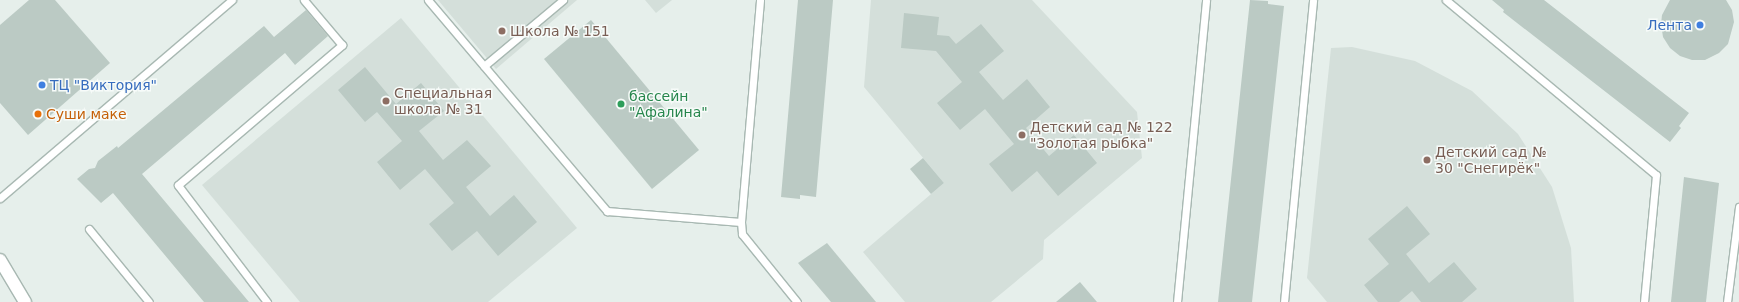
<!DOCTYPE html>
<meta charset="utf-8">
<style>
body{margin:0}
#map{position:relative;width:1739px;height:302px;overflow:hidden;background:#e6efeb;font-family:"DejaVu Sans",sans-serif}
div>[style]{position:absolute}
.built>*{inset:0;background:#d4dfda}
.building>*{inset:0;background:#bbcac4}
.roads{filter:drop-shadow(1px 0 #a8b8b2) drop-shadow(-1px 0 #a8b8b2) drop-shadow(0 1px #a8b8b2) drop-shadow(0 -1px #a8b8b2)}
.lane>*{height:7px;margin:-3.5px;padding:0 3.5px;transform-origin:3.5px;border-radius:3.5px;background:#fff}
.secondary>*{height:12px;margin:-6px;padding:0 6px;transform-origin:6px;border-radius:6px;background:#fff}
.dots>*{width:11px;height:11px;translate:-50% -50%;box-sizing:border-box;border:2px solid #f7fbf9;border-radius:50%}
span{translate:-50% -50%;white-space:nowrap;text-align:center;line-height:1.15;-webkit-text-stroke:3px #f7fbf9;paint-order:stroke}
.shop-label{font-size:14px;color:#366cbe}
.right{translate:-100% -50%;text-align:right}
.left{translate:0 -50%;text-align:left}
.education-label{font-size:14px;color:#785e54}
.leisure-label{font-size:14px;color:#27864d}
.food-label{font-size:14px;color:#c56008}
</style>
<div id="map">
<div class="built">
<div style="clip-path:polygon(438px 0,577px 0,496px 69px)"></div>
<div style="clip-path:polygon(645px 0,672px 0,656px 13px)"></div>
<div style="clip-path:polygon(871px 0,1032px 0,1137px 112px,1142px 158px,1044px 240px,1043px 259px,991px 302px,905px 302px,863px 252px,944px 183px,864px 87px)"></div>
<div style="clip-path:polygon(401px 18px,577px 228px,488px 302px,300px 302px,202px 185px)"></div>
<div style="clip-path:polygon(1352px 47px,1415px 61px,1472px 91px,1518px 134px,1552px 187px,1571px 248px,1574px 302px,1327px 302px,1307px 278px,1331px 48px)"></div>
</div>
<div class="building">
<div style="clip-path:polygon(29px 0,55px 0,110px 63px,28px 135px,0 103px,0 25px)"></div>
<div style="clip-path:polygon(798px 0,833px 0,816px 197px,800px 195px,800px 199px,781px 197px)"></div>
<div style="clip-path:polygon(1250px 0,1268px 1px,1268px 4px,1284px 6px,1252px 302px,1218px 302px)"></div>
<div style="clip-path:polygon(1492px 0,1544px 0,1689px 113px,1679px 126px,1681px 128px,1670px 142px,1503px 12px,1504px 10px)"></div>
<div style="clip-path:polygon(1670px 0,1726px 0,1732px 10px,1734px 22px,1728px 44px,1719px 53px,1705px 60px,1692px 60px,1680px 56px,1670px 48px,1663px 37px,1661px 24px,1662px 15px)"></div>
<div style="clip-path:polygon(306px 10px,328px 36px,295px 65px,285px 53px,142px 174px,249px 302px,204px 302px,113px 193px,101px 203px,77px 179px,89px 169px,95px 168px,98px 161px,117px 146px,118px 148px,264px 26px,274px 37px)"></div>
<div style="clip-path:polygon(904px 13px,939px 17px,937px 35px,949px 36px,956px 44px,981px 24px,1004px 51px,979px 72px,1003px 100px,1027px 79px,1050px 107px,1026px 128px,1049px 156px,1074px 135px,1097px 163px,1058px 196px,1037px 171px,1012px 192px,989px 164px,1014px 144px,985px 109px,960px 130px,937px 103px,962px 82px,936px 51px,901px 48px)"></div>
<div style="clip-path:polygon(591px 20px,699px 150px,652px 189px,544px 59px)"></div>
<div style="clip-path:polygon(365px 67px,396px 104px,421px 83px,444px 111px,419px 131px,443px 160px,467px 140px,491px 166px,466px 187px,490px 216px,514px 195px,537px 222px,498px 256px,477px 231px,452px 251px,429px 224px,454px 203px,425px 169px,400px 190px,377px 162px,402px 141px,377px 112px,365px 122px,338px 90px)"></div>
<div style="clip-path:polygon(923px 158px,944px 183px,931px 194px,910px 169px)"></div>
<div style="clip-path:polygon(1684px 177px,1719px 183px,1706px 302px,1671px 302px)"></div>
<div style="clip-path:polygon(1407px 206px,1430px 234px,1406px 254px,1429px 283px,1454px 262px,1477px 289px,1462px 302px,1421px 302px,1412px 291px,1399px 302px,1378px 302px,1364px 285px,1389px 264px,1368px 239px)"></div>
<div style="clip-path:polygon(827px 243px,876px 302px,831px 302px,798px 263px)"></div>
<div style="clip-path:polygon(1080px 282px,1097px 302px,1056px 302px)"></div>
</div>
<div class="roads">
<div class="lane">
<div style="left:428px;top:0;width:277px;rotate:49.7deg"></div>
<div style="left:607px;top:211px;width:134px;rotate:4.7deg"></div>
<div style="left:741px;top:222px;width:12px;rotate:85deg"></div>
<div style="left:742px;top:234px;width:87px;rotate:51deg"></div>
<div style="left:1446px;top:0;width:273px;rotate:39.8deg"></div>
<div style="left:1656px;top:175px;width:128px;rotate:95.4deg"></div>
<div style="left:484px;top:66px;width:103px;rotate:-39.9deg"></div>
<div style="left:0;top:198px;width:305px;rotate:-40.5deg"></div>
<div style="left:741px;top:222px;width:223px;rotate:-85.1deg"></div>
<div style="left:89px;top:229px;width:94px;rotate:50.6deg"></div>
<div style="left:267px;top:302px;width:147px;rotate:-127.3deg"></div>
<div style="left:178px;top:185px;width:216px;rotate:-40.5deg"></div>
<div style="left:342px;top:45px;width:59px;rotate:-130.2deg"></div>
<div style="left:1177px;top:302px;width:303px;rotate:-84.5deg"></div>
<div style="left:1284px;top:302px;width:303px;rotate:-84.5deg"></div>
<div style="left:1727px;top:302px;width:96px;rotate:-82.8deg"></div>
</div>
<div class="secondary">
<div style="left:0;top:260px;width:49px;rotate:59.2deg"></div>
</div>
</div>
<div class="dots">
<div style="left:1700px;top:25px;background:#3f7fe0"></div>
<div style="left:502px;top:31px;background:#8d6e63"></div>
<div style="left:42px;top:85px;background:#3f7fe0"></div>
<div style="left:386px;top:101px;background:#8d6e63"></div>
<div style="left:621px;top:104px;background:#2e9e5b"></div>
<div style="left:38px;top:114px;background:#e8710a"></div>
<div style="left:1022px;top:135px;background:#8d6e63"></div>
<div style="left:1427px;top:160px;background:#8d6e63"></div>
</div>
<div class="shop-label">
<span class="right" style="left:1692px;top:25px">Лента</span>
<span class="left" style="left:50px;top:85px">ТЦ "Виктория"</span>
</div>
<div class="education-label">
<span class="left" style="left:510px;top:31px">Школа № 151</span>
<span class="left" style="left:394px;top:101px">Специальная<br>школа № 31</span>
<span class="left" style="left:1030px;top:135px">Детский сад № 122<br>"Золотая рыбка"</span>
<span class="left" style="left:1435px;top:160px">Детский сад №<br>30 "Снегирёк"</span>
</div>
<div class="leisure-label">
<span class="left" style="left:629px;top:104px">бассейн<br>"Афалина"</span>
</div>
<div class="food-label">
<span class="left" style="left:46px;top:114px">Суши маке</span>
</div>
</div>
